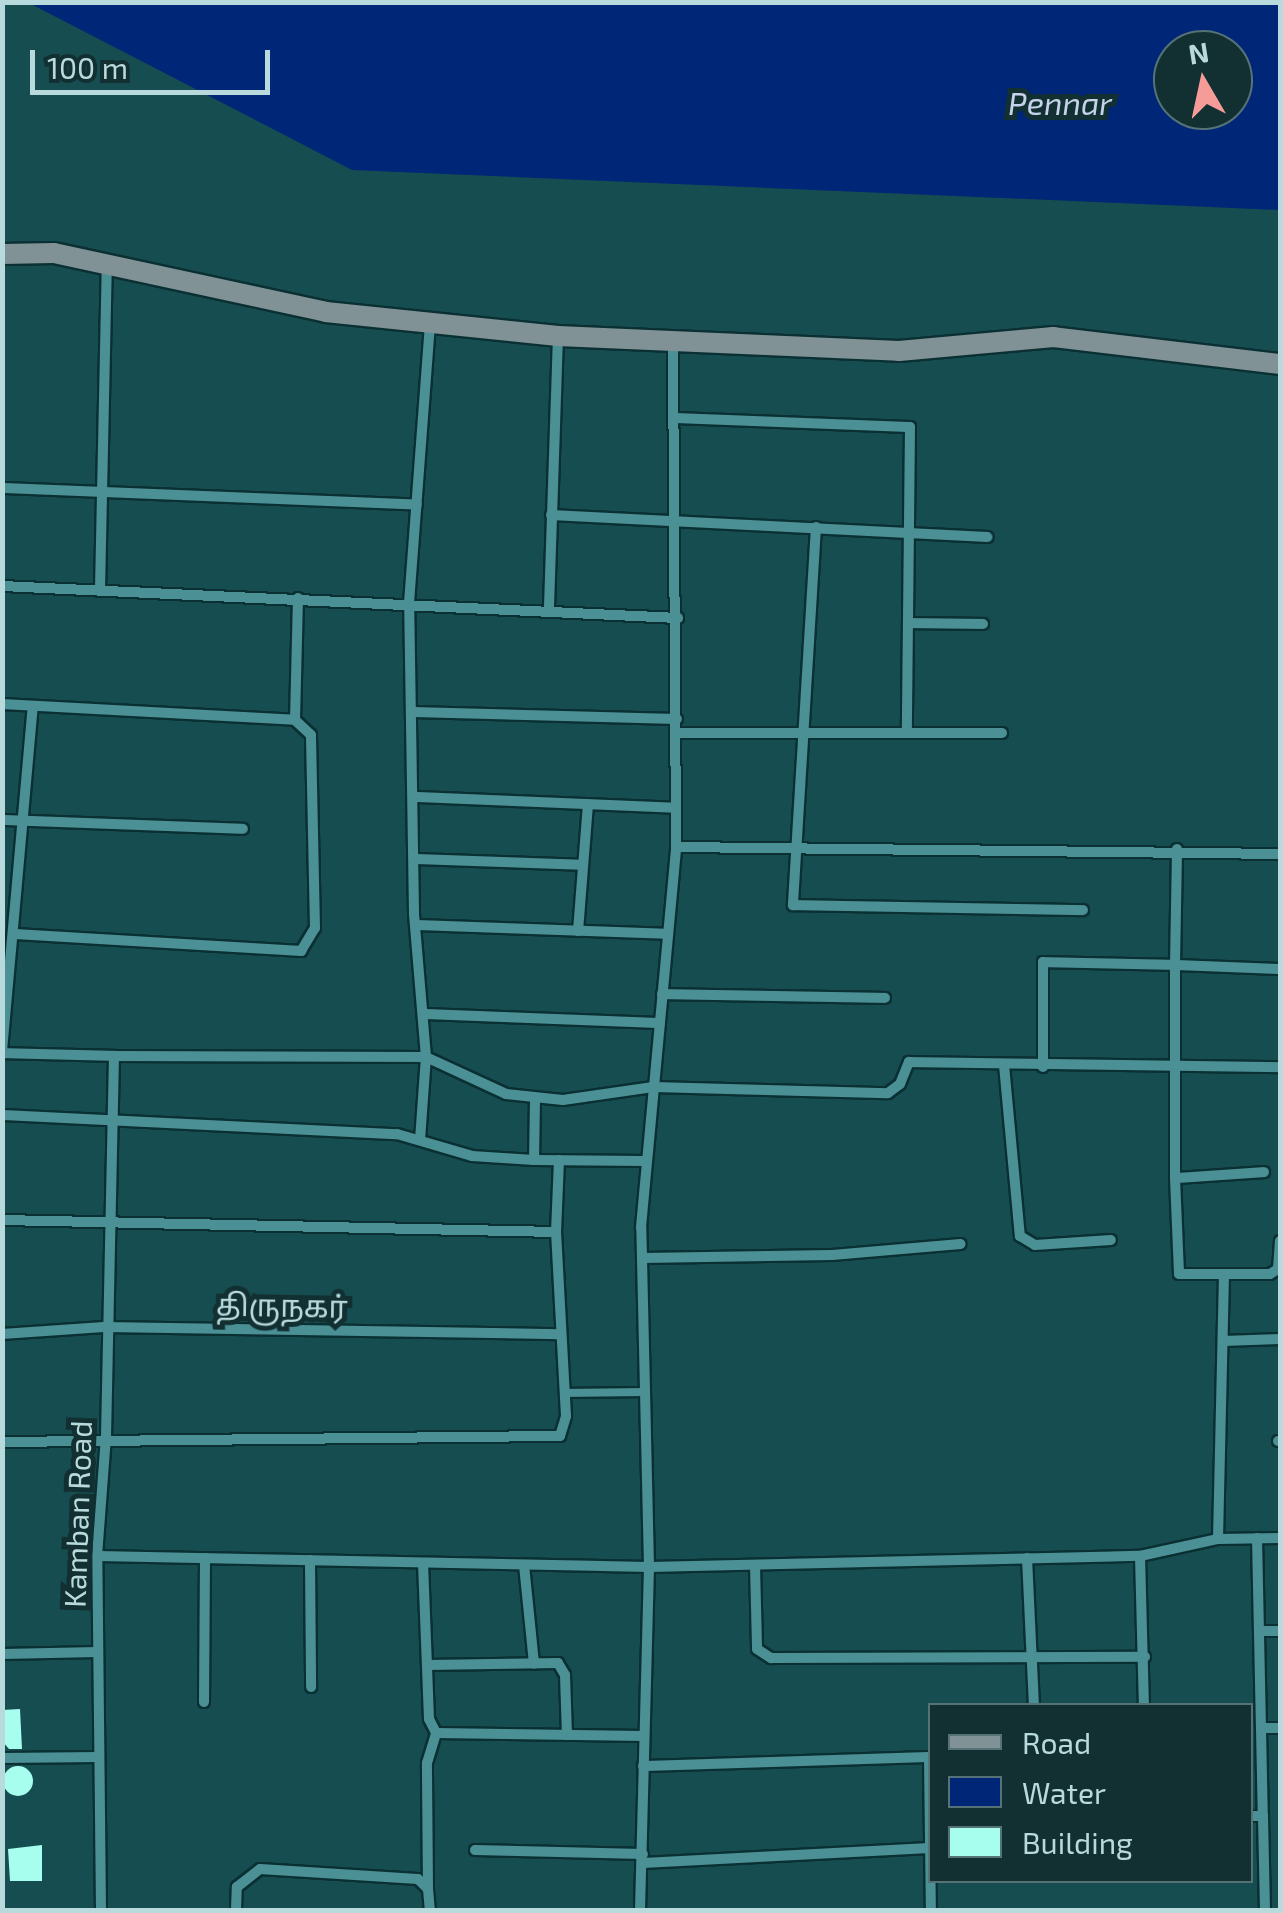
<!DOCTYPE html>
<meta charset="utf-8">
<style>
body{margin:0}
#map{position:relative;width:1283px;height:1913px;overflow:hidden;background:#164d50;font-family:"Exo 2","Noto Sans Tamil",sans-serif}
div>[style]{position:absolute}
.water>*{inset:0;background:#002678}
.building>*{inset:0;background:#a7feef}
.round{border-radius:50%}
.roads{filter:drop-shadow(2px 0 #0a3033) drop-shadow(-2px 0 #0a3033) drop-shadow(0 2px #0a3033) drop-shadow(0 -2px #0a3033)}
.service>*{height:8px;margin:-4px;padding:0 4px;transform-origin:4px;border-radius:4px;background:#4b9095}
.minor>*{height:10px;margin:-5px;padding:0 5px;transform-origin:5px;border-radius:5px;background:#4b9095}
.secondary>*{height:20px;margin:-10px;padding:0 10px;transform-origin:10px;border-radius:10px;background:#809295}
span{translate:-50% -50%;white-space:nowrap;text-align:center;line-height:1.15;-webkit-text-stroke:10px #122f32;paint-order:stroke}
.street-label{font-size:30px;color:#b9dadc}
.water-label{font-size:32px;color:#c5d2e9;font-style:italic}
.frame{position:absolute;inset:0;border:5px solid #b9dadc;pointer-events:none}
.legend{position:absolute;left:928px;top:1703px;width:325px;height:180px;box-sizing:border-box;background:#122f32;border:2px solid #557376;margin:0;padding:12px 18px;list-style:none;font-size:30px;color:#b9dadc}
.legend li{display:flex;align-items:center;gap:20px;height:50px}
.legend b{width:50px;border:2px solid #557376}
.north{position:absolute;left:1153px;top:30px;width:100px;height:100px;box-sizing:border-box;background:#122f32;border:2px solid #557376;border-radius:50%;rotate:351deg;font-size:28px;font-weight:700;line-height:40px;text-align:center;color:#b9dadc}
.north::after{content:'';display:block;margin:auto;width:35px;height:45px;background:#f59b98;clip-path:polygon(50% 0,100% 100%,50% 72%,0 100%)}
.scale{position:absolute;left:30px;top:50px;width:240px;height:45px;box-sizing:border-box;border:5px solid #b9dadc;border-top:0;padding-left:12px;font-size:30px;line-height:35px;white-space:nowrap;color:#b9dadc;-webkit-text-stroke:8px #122f32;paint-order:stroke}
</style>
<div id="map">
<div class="water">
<div style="clip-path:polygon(evenodd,29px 3px,1280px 3px,1280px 210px,352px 170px,29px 3px,1173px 50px,1233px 50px,1233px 110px,1173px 110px,1173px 50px)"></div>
</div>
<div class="building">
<div style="clip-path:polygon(20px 1709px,22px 1749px,9px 1749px,2px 1741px,2px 1710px)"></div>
<div class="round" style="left:3px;top:1766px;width:30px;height:30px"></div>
<div style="clip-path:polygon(42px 1845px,42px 1881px,10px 1881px,8px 1849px)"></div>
</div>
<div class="roads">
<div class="service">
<div style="left:564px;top:1393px;width:80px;rotate:-0.7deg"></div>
</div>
<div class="minor">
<div style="left:674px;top:418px;width:236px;rotate:2.2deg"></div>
<div style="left:910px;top:427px;width:306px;rotate:90.6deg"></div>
<div style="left:2px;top:488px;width:415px;rotate:2.3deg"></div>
<div style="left:551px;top:515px;width:437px;rotate:2.9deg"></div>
<div style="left:816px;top:527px;width:379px;rotate:93.5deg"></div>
<div style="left:793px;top:905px;width:290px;rotate:1deg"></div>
<div style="left:2px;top:586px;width:677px;rotate:2.71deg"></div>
<div style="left:100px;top:590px;width:324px;rotate:-88.8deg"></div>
<div style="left:549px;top:607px;width:271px;rotate:-88.1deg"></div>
<div style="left:909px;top:623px;width:74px;rotate:0.8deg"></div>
<div style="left:2px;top:704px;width:293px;rotate:3.1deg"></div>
<div style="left:413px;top:712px;width:264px;rotate:1.5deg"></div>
<div style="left:677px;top:733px;width:325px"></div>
<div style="left:417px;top:797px;width:259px;rotate:2.4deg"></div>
<div style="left:2px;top:820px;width:241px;rotate:2.1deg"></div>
<div style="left:676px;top:847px;width:604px;rotate:0.66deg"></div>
<div style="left:414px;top:859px;width:169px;rotate:2deg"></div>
<div style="left:415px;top:925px;width:253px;rotate:2deg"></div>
<div style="left:578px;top:931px;width:127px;rotate:-85.5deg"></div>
<div style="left:15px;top:934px;width:287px;rotate:3.4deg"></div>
<div style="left:301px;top:951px;width:27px;rotate:-59deg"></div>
<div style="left:315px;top:928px;width:193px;rotate:-91.2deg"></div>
<div style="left:311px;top:735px;width:22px;rotate:-137deg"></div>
<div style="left:295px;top:720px;width:122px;rotate:-88.6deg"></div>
<div style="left:662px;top:994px;width:223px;rotate:1deg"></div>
<div style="left:424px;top:1014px;width:236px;rotate:2.2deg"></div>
<div style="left:2px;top:1051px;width:346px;rotate:-84.9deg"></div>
<div style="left:2px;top:1053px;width:112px;rotate:1.5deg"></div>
<div style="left:1004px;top:1065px;width:172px;rotate:84.7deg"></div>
<div style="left:1020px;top:1236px;width:17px;rotate:31deg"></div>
<div style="left:1035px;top:1245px;width:76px;rotate:-3.8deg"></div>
<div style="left:1043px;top:1067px;width:105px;rotate:-90deg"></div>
<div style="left:1043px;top:962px;width:132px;rotate:1.3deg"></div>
<div style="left:1175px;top:965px;width:116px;rotate:-89deg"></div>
<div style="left:535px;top:1099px;width:61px;rotate:90.9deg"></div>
<div style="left:534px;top:1160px;width:111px;rotate:0.5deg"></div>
<div style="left:2px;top:1115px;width:395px;rotate:2.8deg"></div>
<div style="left:397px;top:1134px;width:78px;rotate:16.3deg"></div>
<div style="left:472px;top:1156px;width:62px;rotate:3.7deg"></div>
<div style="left:420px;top:1140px;width:83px;rotate:-85.9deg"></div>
<div style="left:426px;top:1057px;width:144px;rotate:-94.8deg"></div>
<div style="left:414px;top:913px;width:310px;rotate:-90.9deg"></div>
<div style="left:409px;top:603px;width:281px;rotate:-85.7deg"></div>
<div style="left:1264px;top:1172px;width:89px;rotate:176.1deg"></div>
<div style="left:1175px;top:1178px;width:213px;rotate:-90deg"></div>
<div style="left:1175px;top:965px;width:105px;rotate:2.2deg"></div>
<div style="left:1175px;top:1178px;width:96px;rotate:87.6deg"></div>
<div style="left:1179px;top:1274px;width:91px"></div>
<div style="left:1270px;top:1274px;width:9px;rotate:-32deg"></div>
<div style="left:1278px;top:1269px;width:28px;rotate:-86deg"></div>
<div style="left:2px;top:1220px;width:554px;rotate:1.24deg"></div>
<div style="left:642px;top:1258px;width:190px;rotate:-0.9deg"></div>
<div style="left:832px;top:1255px;width:129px;rotate:-4.9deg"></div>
<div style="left:2px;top:1334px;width:102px;rotate:-3.9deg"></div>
<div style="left:104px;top:1327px;width:457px;rotate:0.9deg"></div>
<div style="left:1223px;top:1341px;width:57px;rotate:-2deg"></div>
<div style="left:1278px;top:1441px;width:2px"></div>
<div style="left:2px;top:1442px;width:558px;rotate:-0.62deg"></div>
<div style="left:560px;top:1436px;width:21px;rotate:-73deg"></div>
<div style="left:566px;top:1416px;width:184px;rotate:-93.1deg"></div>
<div style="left:556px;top:1232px;width:72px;rotate:-87.6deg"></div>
<div style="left:1257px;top:1538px;width:278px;rotate:88.8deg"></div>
<div style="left:1218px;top:1539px;width:261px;rotate:-88.7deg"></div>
<div style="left:97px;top:1556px;width:552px;rotate:1.14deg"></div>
<div style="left:649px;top:1567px;width:491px;rotate:-1.3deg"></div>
<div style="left:1140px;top:1556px;width:80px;rotate:-12.3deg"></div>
<div style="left:1218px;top:1539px;width:62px;rotate:-0.9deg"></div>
<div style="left:1140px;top:1556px;width:150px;rotate:88.5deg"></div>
<div style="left:1027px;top:1558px;width:148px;rotate:87.3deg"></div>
<div style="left:310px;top:1560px;width:127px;rotate:89.5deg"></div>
<div style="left:423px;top:1563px;width:156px;rotate:87.8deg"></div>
<div style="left:429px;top:1719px;width:16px;rotate:63deg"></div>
<div style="left:436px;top:1733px;width:208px;rotate:0.8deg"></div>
<div style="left:524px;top:1565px;width:99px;rotate:84.2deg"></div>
<div style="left:755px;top:1565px;width:84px;rotate:88.6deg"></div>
<div style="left:757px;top:1649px;width:17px;rotate:33deg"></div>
<div style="left:771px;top:1658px;width:374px;rotate:-0.2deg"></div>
<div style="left:1259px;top:1631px;width:21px"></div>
<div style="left:2px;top:1654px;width:96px;rotate:-1.2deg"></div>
<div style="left:427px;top:1665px;width:131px;rotate:-0.9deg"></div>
<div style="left:558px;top:1663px;width:14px;rotate:60deg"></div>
<div style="left:565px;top:1675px;width:60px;rotate:88.1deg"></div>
<div style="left:204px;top:1702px;width:144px;rotate:-89.6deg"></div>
<div style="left:1261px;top:1728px;width:19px"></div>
<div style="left:929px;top:1757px;width:153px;rotate:89.3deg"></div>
<div style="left:2px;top:1758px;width:97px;rotate:-0.6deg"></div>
<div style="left:643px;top:1766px;width:288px;rotate:-1.8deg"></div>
<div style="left:1250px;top:1816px;width:13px"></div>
<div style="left:1263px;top:1816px;width:94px;rotate:88.8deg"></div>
<div style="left:475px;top:1850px;width:168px;rotate:1.4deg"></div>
<div style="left:643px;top:1863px;width:287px;rotate:-3deg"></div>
<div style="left:428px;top:1889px;width:126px;rotate:-90.5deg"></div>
<div style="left:427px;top:1763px;width:31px;rotate:-73deg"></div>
<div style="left:101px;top:1910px;width:354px;rotate:-90.6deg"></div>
<div style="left:97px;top:1556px;width:119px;rotate:-85.7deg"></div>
<div style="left:106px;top:1437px;width:381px;rotate:-88.8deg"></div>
<div style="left:114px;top:1056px;width:312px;rotate:0.2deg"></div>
<div style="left:426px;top:1057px;width:88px;rotate:24.8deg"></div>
<div style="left:506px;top:1094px;width:57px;rotate:6deg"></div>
<div style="left:563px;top:1100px;width:91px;rotate:-8.2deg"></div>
<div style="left:653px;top:1087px;width:235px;rotate:1.5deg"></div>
<div style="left:888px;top:1093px;width:15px;rotate:-37deg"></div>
<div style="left:900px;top:1084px;width:24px;rotate:-68deg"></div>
<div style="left:909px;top:1062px;width:371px;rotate:0.8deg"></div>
<div style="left:236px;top:1910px;width:23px;rotate:-88deg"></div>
<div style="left:237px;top:1887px;width:29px;rotate:-38deg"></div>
<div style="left:260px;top:1869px;width:158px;rotate:3.6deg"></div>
<div style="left:418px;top:1879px;width:14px;rotate:45deg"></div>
<div style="left:428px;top:1889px;width:21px;rotate:85deg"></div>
<div style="left:640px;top:1910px;width:343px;rotate:-88.5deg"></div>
<div style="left:649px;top:1567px;width:340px;rotate:-91.3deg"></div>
<div style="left:641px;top:1227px;width:382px;rotate:-84.7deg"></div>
<div style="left:676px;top:847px;width:503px;rotate:-90.34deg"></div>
</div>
<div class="secondary">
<div style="left:2px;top:254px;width:52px;rotate:-1.1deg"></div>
<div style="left:54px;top:253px;width:278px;rotate:12.2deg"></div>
<div style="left:326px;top:312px;width:233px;rotate:5.9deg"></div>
<div style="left:558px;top:336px;width:341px;rotate:2.5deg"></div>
<div style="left:899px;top:351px;width:155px;rotate:-5.2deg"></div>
<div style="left:1053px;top:337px;width:229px;rotate:6.8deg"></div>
</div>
</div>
<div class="street-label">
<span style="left:282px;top:1305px;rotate:1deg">திருநகர்</span>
<span style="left:77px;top:1514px;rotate:-88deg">Kamban Road</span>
</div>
<div class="water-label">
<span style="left:1060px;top:102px">Pennar</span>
</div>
<div class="frame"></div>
<ul class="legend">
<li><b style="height:12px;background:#809295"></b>Road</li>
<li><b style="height:28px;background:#002678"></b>Water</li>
<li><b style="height:28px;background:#a7feef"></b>Building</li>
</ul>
<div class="north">N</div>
<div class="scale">100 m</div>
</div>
